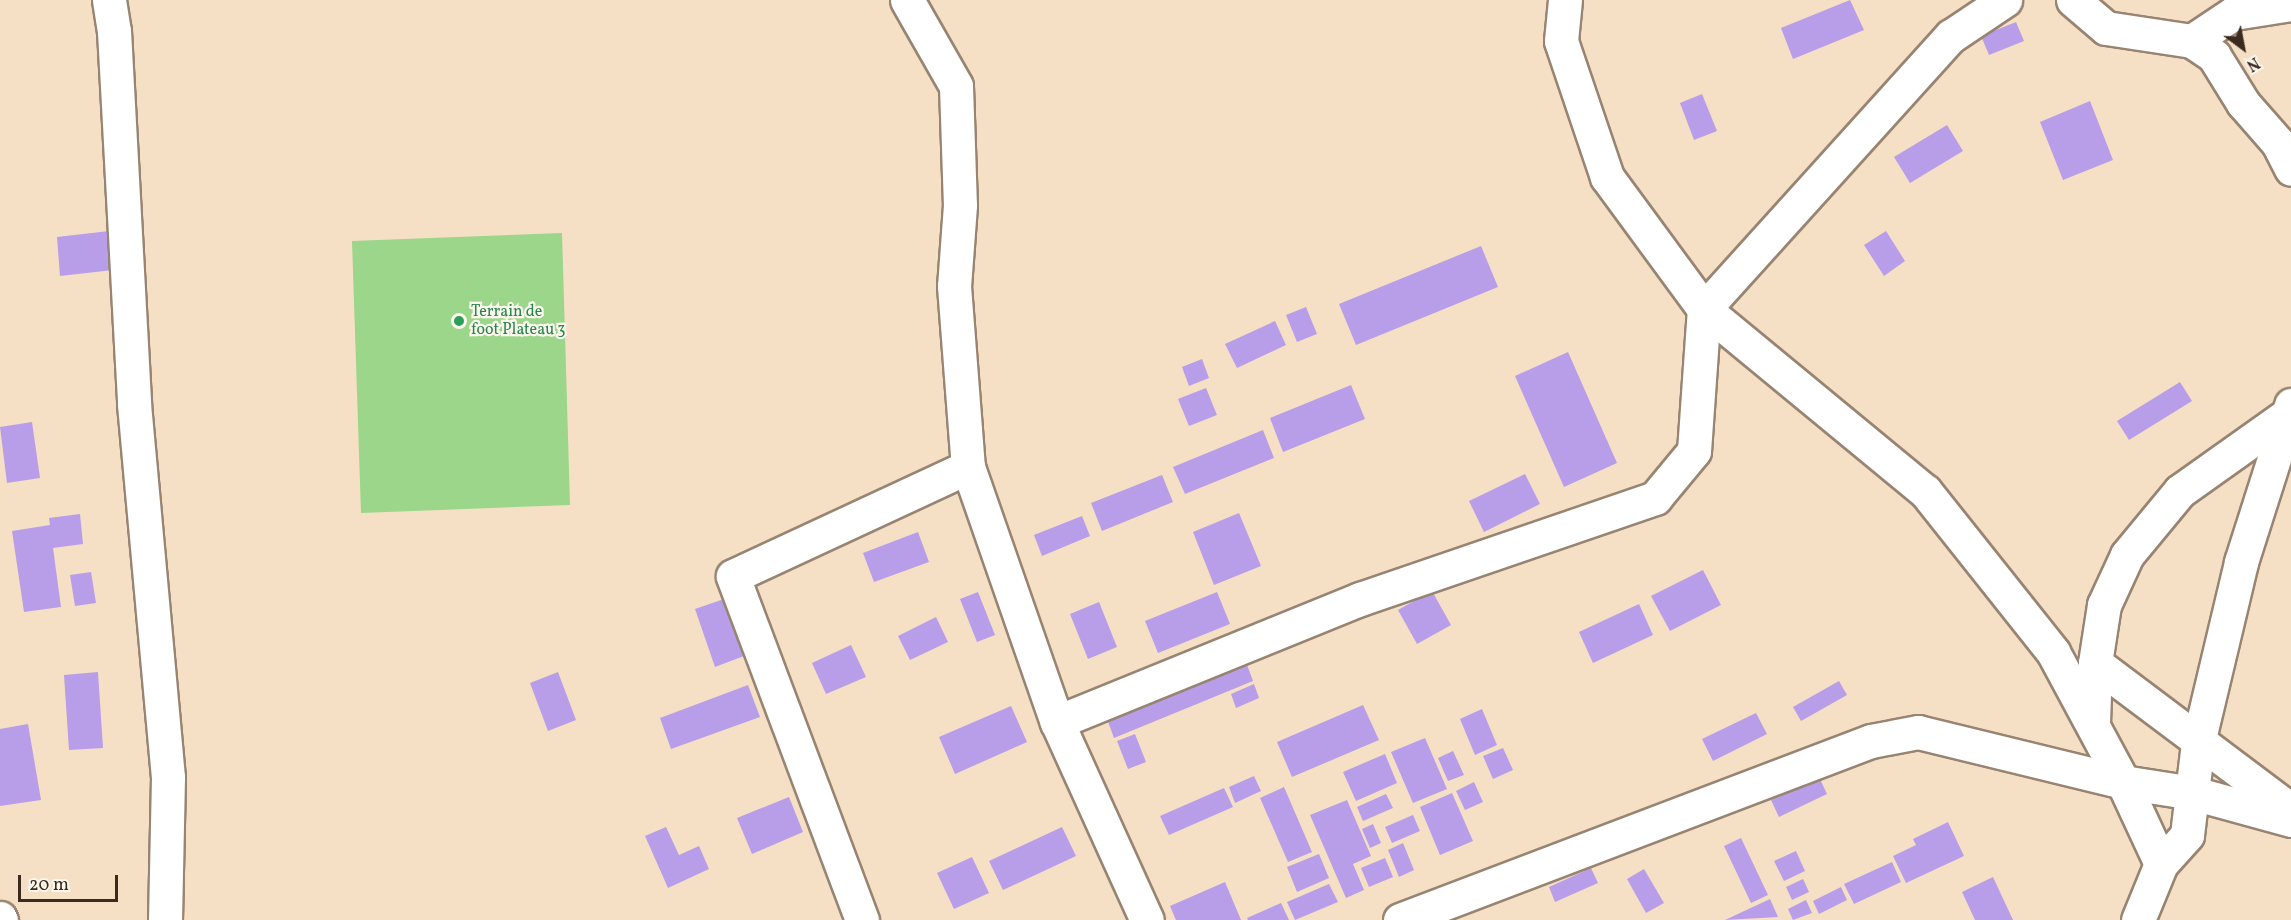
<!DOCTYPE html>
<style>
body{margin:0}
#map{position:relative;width:2291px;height:920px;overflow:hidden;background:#f5dfc5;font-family:Vollkorn,serif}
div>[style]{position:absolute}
.green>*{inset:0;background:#9bd68b}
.building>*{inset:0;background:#b89ee9}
.roads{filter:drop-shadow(2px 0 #988472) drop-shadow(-2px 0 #988472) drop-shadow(0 2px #988472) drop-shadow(0 -2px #988472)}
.minor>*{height:33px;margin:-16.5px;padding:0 16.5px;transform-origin:16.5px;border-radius:16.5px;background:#fff}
.dots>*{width:16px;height:16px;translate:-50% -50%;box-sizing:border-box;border:3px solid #fbf7ec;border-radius:50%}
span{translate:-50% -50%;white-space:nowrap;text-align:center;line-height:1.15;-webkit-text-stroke:4.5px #fbf7ec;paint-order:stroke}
.leisure-label{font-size:16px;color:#27864d}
.left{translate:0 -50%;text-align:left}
.north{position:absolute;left:2213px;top:18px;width:60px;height:60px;-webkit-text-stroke:4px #fbf7ec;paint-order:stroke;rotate:148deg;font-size:16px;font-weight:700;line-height:24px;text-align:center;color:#3b2a1e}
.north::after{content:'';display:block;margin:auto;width:21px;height:27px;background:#3b2a1e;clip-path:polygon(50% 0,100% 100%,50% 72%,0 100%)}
.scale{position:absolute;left:18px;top:875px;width:100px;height:27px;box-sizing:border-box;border:3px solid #3b2a1e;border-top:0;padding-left:8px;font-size:18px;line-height:21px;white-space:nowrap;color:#3b2a1e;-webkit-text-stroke:4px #fbf7ec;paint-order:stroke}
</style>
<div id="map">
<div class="green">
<div style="clip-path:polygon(562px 233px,570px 505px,361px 513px,352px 241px)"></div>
</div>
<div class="building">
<div style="clip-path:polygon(1850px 0,1864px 30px,1793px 59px,1781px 28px)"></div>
<div style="clip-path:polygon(2016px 22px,2024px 41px,1989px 55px,1981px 36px)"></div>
<div style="clip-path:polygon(1702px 94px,1717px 131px,1694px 140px,1680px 103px)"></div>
<div style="clip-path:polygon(2090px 101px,2113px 160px,2063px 180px,2040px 122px)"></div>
<div style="clip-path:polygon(1947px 125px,1963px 151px,1910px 183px,1894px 157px)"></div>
<div style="clip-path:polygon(118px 230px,122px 269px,60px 276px,57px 237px)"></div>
<div style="clip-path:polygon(1886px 231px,1905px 261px,1884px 276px,1864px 245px)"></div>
<div style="clip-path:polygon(1481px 246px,1498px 287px,1356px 345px,1339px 304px)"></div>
<div style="clip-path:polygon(1306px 307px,1317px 334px,1297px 342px,1286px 315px)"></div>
<div style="clip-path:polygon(1275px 321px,1286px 345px,1237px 368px,1225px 344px)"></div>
<div style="clip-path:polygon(1568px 352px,1617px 463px,1564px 487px,1515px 376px)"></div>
<div style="clip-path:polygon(1202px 359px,1209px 378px,1189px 386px,1182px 367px)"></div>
<div style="clip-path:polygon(2180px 382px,2192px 401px,2129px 440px,2117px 421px)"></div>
<div style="clip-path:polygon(1351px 385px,1365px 419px,1283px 452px,1270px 418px)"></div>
<div style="clip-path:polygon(1206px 388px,1217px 415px,1189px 426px,1178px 399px)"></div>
<div style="clip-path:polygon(32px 422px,40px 478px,7px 483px,0 427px)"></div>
<div style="clip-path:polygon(1263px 430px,1274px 458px,1185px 494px,1173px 467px)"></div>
<div style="clip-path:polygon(1525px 474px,1540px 504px,1484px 532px,1469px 501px)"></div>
<div style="clip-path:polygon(1162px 475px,1173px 502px,1102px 531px,1091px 503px)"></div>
<div style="clip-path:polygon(1239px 513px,1261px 566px,1214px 585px,1193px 532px)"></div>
<div style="clip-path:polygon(80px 514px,83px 544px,53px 548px,61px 607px,24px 612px,12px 531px,50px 525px,49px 518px)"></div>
<div style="clip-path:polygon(1082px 516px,1090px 536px,1042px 556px,1034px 535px)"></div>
<div style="clip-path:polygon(918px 532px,929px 562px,874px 582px,863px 553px)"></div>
<div style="clip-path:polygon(1703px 570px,1721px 605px,1670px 631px,1651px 596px)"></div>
<div style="clip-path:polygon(91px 572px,96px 603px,75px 606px,70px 575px)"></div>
<div style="clip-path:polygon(1432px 591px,1451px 625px,1417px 644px,1398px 610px)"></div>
<div style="clip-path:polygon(978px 592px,995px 635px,977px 642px,960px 599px)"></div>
<div style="clip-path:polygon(1217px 592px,1230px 624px,1158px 653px,1145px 621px)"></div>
<div style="clip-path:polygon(724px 599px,744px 656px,715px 667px,695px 609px)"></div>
<div style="clip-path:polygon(1099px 602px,1117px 647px,1088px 659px,1070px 614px)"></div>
<div style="clip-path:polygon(1639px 604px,1653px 635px,1593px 663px,1579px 632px)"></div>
<div style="clip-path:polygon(936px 617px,948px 642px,910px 660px,898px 636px)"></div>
<div style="clip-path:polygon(851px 645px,866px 677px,826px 694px,812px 663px)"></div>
<div style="clip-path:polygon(1246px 662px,1253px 681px,1114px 738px,1107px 719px)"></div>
<div style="clip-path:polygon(98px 672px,103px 748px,69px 750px,64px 675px)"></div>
<div style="clip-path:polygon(558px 672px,576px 720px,548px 731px,530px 683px)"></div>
<div style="clip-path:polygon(1839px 681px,1847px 695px,1801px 721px,1793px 707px)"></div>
<div style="clip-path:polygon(1254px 684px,1259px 698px,1236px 708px,1231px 694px)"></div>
<div style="clip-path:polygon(748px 685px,760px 717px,671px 749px,660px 718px)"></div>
<div style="clip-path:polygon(1363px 705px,1379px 740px,1292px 777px,1277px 742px)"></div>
<div style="clip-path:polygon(1011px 706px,1027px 742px,955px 774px,939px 737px)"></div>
<div style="clip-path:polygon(1482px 709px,1497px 745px,1475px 755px,1460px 719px)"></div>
<div style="clip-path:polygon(1756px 713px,1767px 734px,1713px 761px,1702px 739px)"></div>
<div style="clip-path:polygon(28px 724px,41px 800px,0 806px,0 729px)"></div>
<div style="clip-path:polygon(1135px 734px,1146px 762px,1128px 769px,1117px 741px)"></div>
<div style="clip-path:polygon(1425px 738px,1447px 789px,1413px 803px,1391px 752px)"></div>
<div style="clip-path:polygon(1503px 748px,1513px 770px,1493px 779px,1483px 756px)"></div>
<div style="clip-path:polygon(1453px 751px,1464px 775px,1448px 781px,1438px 758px)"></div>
<div style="clip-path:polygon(1385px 754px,1397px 783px,1356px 801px,1343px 772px)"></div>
<div style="clip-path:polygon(1254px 776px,1261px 791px,1235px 803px,1229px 787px)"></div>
<div style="clip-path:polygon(1819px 777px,1827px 794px,1779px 817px,1771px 800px)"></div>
<div style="clip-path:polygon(1474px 782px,1483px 802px,1465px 810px,1456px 791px)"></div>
<div style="clip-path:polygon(1284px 787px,1312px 852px,1288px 862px,1260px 798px)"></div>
<div style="clip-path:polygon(1224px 788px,1233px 807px,1169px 835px,1160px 816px)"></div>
<div style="clip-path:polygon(1452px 793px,1473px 841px,1440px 855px,1420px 807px)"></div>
<div style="clip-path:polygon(1386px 794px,1393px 808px,1363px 821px,1357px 807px)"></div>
<div style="clip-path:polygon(789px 797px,803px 832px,752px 854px,737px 818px)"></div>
<div style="clip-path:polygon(1347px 800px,1371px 856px,1353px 864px,1364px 890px,1346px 898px,1310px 815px)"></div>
<div style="clip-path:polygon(1413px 815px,1420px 831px,1392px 843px,1385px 827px)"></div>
<div style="clip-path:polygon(1948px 822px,1964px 856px,1906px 883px,1893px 856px,1916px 845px,1913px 839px)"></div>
<div style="clip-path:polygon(1373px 824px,1381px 843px,1370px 848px,1362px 829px)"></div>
<div style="clip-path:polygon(666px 827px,679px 855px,699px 846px,709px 869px,668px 888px,645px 836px)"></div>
<div style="clip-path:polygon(1062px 827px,1076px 856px,1003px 890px,989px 861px)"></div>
<div style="clip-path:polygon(1741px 838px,1768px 895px,1751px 903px,1724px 846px)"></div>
<div style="clip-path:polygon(1403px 843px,1414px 870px,1399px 877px,1388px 850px)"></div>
<div style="clip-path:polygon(1796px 851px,1805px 871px,1784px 881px,1774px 861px)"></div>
<div style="clip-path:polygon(1319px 854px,1329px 878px,1297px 892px,1287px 867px)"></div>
<div style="clip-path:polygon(972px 857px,989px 893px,954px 909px,937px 873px)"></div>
<div style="clip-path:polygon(1385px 858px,1393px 877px,1369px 887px,1361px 868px)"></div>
<div style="clip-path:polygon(1892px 862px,1901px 882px,1854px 904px,1844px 884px)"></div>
<div style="clip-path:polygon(1591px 868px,1598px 883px,1555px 902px,1549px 887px)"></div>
<div style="clip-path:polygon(1644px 869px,1664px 903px,1646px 913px,1627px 879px)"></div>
<div style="clip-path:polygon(1993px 877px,2013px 920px,1975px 920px,1962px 892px)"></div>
<div style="clip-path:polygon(1803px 879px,1809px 892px,1792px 900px,1786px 887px)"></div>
<div style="clip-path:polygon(1225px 882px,1241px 920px,1176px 920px,1170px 906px)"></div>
<div style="clip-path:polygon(1329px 884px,1338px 902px,1295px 920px,1287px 902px)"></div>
<div style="clip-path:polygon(1841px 887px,1847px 900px,1819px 914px,1813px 901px)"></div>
<div style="clip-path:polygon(1770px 899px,1778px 917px,1725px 920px)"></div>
<div style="clip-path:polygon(1806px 900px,1812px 913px,1793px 920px,1788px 909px)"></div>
<div style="clip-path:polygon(1281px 903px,1289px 920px,1248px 920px,1247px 918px)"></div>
</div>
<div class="roads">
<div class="minor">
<div style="left:109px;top:0;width:31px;rotate:81deg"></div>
<div style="left:114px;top:31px;width:374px;rotate:86.9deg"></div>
<div style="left:134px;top:404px;width:375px;rotate:84.8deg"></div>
<div style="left:168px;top:777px;width:143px;rotate:91.2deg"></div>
<div style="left:907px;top:0;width:99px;rotate:60.3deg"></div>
<div style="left:956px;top:86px;width:119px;rotate:88.1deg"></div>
<div style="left:960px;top:205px;width:81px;rotate:94.2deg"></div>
<div style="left:954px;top:286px;width:182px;rotate:85.6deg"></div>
<div style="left:968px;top:467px;width:270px;rotate:70.8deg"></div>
<div style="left:1057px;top:722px;width:217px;rotate:65.6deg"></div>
<div style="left:1565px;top:0;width:41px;rotate:95.6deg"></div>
<div style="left:1561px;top:41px;width:144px;rotate:71.3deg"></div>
<div style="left:1607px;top:177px;width:164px;rotate:53.7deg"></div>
<div style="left:1704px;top:309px;width:286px;rotate:39.5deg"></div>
<div style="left:1925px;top:491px;width:206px;rotate:51.5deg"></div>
<div style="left:2053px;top:652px;width:148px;rotate:61.7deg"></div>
<div style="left:2123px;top:782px;width:90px;rotate:65.1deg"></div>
<div style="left:2073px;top:0;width:43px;rotate:40.3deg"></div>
<div style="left:2106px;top:28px;width:87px;rotate:8.6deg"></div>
<div style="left:2192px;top:41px;width:27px;rotate:34deg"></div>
<div style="left:2214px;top:56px;width:55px;rotate:58.3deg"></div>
<div style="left:2243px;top:103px;width:53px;rotate:48.8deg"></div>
<div style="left:2278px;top:143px;width:29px;rotate:63deg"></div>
<div style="left:2192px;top:41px;width:50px;rotate:-33.7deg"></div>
<div style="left:2234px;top:13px;width:58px;rotate:-9deg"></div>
<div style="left:2095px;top:663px;width:245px;rotate:36.9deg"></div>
<div style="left:1057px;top:722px;width:327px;rotate:-22.1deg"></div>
<div style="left:1360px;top:599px;width:312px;rotate:-18.9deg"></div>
<div style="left:1655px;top:498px;width:61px;rotate:-50.3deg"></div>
<div style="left:1694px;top:451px;width:142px;rotate:-86deg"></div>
<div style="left:1704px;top:309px;width:368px;rotate:-47.9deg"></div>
<div style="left:1951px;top:36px;width:65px;rotate:-33.7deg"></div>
<div style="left:2093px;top:724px;width:61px;rotate:-88.1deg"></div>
<div style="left:2095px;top:663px;width:59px;rotate:-81.2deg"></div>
<div style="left:2104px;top:605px;width:55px;rotate:-65.3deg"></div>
<div style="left:2127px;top:555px;width:83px;rotate:-50.4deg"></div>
<div style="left:2180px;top:491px;width:136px;rotate:-35.4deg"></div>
<div style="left:0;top:918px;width:2px;rotate:63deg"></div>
<div style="left:862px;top:920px;width:367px;rotate:-110.6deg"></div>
<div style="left:733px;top:576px;width:259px;rotate:-24.9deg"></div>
<div style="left:1400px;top:920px;width:504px;rotate:-20.81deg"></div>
<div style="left:1871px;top:741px;width:48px;rotate:-10.8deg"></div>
<div style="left:1918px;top:732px;width:211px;rotate:13.7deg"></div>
<div style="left:2123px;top:782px;width:71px;rotate:8.9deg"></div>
<div style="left:2193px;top:793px;width:102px;rotate:15.4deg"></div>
<div style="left:2138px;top:920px;width:61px;rotate:-67.7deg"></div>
<div style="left:2161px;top:864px;width:39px;rotate:-48deg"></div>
<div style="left:2187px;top:835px;width:93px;rotate:-83.2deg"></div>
<div style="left:2198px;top:743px;width:186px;rotate:-76.6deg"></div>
<div style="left:2241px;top:562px;width:165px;rotate:-72.3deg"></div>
</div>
</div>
<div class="dots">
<div style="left:459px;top:321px;background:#2e9e5b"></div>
</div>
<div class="leisure-label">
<span class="left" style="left:471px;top:321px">Terrain de<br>foot Plateau 3</span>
</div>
<div class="north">N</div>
<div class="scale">20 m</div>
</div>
